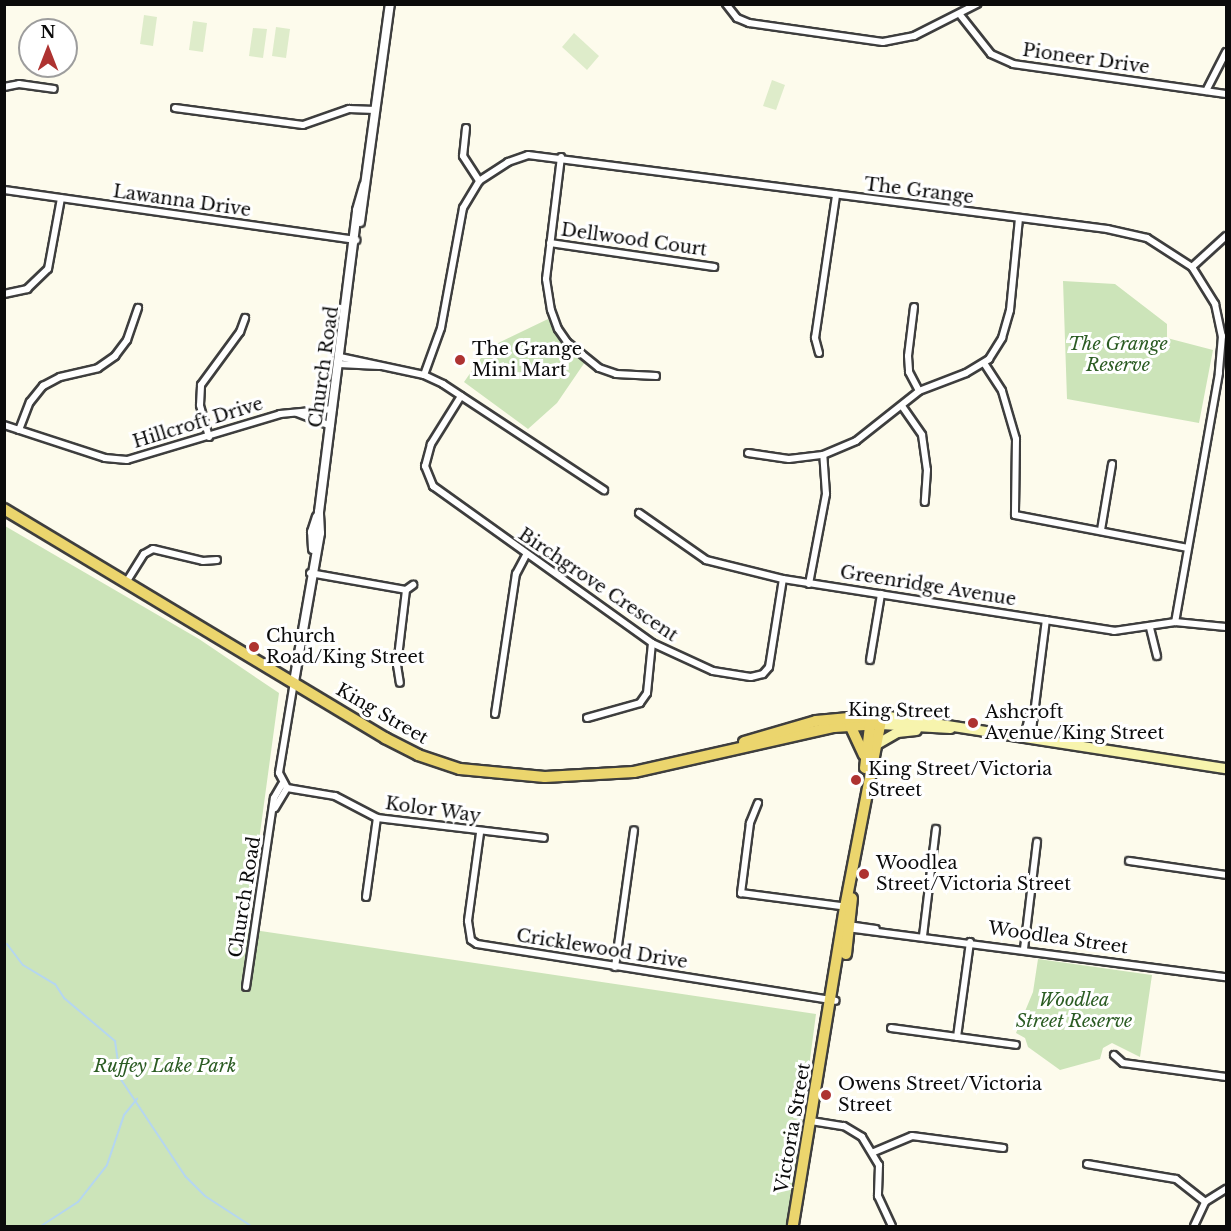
<!DOCTYPE html>
<style>
body{margin:0}
#map{position:relative;width:1231px;height:1231px;overflow:hidden;background:#fdfbec;font-family:"Libre Baskerville",serif}
div>[style]{position:absolute}
.green>*{inset:0;background:#cce4b9}
.pitch>*{inset:0;background:#deecca}
.stream>*{height:2px;margin:-1px;padding:0 1px;transform-origin:1px;border-radius:1px;background:#b5d6f0}
.roads{filter:drop-shadow(2px 0 #3e3e3e) drop-shadow(-2px 0 #3e3e3e) drop-shadow(0 2px #3e3e3e) drop-shadow(0 -2px #3e3e3e)}
.minor>*{height:6px;margin:-3px;padding:0 3px;transform-origin:3px;border-radius:3px;background:#fff}
.tertiary>*{height:8px;margin:-4px;padding:0 4px;transform-origin:4px;border-radius:4px;background:#fff}
.secondary>*{height:9px;margin:-4.5px;padding:0 4.5px;transform-origin:4.5px;border-radius:4.5px;background:#f7f4ad}
.primary>*{height:10px;margin:-5px;padding:0 5px;transform-origin:5px;border-radius:5px;background:#ebd56d}
.dots>*{width:16px;height:16px;translate:-50% -50%;box-sizing:border-box;border:3px solid #fff;border-radius:50%}
span{translate:-50% -50%;white-space:nowrap;text-align:center;line-height:1.15;-webkit-text-stroke:6px #fff;paint-order:stroke}
.street-label{font-size:18px;color:#0b0b0b}
.park-label{font-size:18px;color:#2b5c23;font-style:italic}
.poi-label{font-size:18px;color:#0b0b0b}
.left{translate:0 -50%;text-align:left}
.frame{position:absolute;inset:0;border:6px solid #0b0b0b;pointer-events:none}
.north{position:absolute;left:18px;top:18px;width:60px;height:60px;box-sizing:border-box;background:#fff;border:2px solid #9d9d9d;border-radius:50%;rotate:0deg;font-size:16px;font-weight:700;line-height:24px;text-align:center;color:#0b0b0b}
.north::after{content:'';display:block;margin:auto;width:21px;height:27px;background:#ae3331;clip-path:polygon(50% 0,100% 100%,50% 72%,0 100%)}
</style>
<div id="map">
<div class="green">
<div style="clip-path:polygon(1063px 281px,1115px 284px,1167px 324px,1167px 338px,1213px 350px,1199px 423px,1067px 399px)"></div>
<div style="clip-path:polygon(548px 319px,564px 345px,585px 362px,557px 403px,528px 429px,464px 382px,488px 348px)"></div>
<div style="clip-path:polygon(5px 526px,199px 639px,279px 693px,247px 929px,816px 1014px,788px 1226px,5px 1226px)"></div>
<div style="clip-path:polygon(1038px 959px,1152px 975px,1140px 1057px,1112px 1043px,1103px 1048px,1100px 1059px,1060px 1070px,1028px 1047px,1025px 1038px,1016px 1033px,1033px 992px)"></div>
</div>
<div class="pitch">
<div style="clip-path:polygon(144px 15px,157px 17px,153px 46px,140px 44px)"></div>
<div style="clip-path:polygon(193px 21px,207px 23px,203px 52px,189px 50px)"></div>
<div style="clip-path:polygon(276px 27px,290px 29px,286px 58px,272px 56px)"></div>
<div style="clip-path:polygon(253px 28px,267px 29px,263px 58px,249px 56px)"></div>
<div style="clip-path:polygon(574px 33px,599px 56px,587px 70px,562px 47px)"></div>
<div style="clip-path:polygon(772px 80px,785px 85px,776px 110px,763px 106px)"></div>
</div>
<div class="stream">
<div style="left:7px;top:944px;width:26px;rotate:53deg"></div>
<div style="left:23px;top:965px;width:37px;rotate:31deg"></div>
<div style="left:55px;top:984px;width:17px;rotate:57deg"></div>
<div style="left:64px;top:998px;width:67px;rotate:40.1deg"></div>
<div style="left:115px;top:1041px;width:37px;rotate:82deg"></div>
<div style="left:120px;top:1078px;width:118px;rotate:56.4deg"></div>
<div style="left:185px;top:1176px;width:28px;rotate:45deg"></div>
<div style="left:205px;top:1196px;width:55px;rotate:33.1deg"></div>
<div style="left:41px;top:1226px;width:44px;rotate:-33deg"></div>
<div style="left:78px;top:1202px;width:47px;rotate:-51.9deg"></div>
<div style="left:107px;top:1165px;width:53px;rotate:-71.2deg"></div>
<div style="left:124px;top:1115px;width:21px;rotate:-51deg"></div>
</div>
<div class="roads">
<div class="minor">
<div style="left:726px;top:4px;width:18px;rotate:52deg"></div>
<div style="left:737px;top:18px;width:13px;rotate:23deg"></div>
<div style="left:749px;top:23px;width:135px;rotate:8.1deg"></div>
<div style="left:883px;top:42px;width:32px;rotate:-11deg"></div>
<div style="left:914px;top:36px;width:71px;rotate:-26.9deg"></div>
<div style="left:961px;top:16px;width:48px;rotate:51.7deg"></div>
<div style="left:991px;top:54px;width:24px;rotate:24deg"></div>
<div style="left:1013px;top:64px;width:215px;rotate:8deg"></div>
<div style="left:4px;top:87px;width:15px;rotate:-11deg"></div>
<div style="left:19px;top:84px;width:35px;rotate:8deg"></div>
<div style="left:1206px;top:91px;width:44px;rotate:-62.9deg"></div>
<div style="left:175px;top:108px;width:129px;rotate:7.6deg"></div>
<div style="left:303px;top:125px;width:49px;rotate:-19.2deg"></div>
<div style="left:349px;top:109px;width:26px;rotate:2deg"></div>
<div style="left:466px;top:128px;width:28px;rotate:96deg"></div>
<div style="left:463px;top:156px;width:30px;rotate:57deg"></div>
<div style="left:561px;top:157px;width:123px;rotate:97deg"></div>
<div style="left:546px;top:279px;width:31px;rotate:81deg"></div>
<div style="left:551px;top:310px;width:20px;rotate:70deg"></div>
<div style="left:558px;top:329px;width:16px;rotate:55deg"></div>
<div style="left:567px;top:342px;width:41px;rotate:39.1deg"></div>
<div style="left:599px;top:368px;width:18px;rotate:19deg"></div>
<div style="left:616px;top:374px;width:40px;rotate:2.9deg"></div>
<div style="left:4px;top:190px;width:356px;rotate:8.1deg"></div>
<div style="left:550px;top:243px;width:166px;rotate:8.3deg"></div>
<div style="left:1192px;top:267px;width:46px;rotate:-42.4deg"></div>
<div style="left:4px;top:294px;width:24px;rotate:-12deg"></div>
<div style="left:27px;top:289px;width:29px;rotate:-44deg"></div>
<div style="left:48px;top:269px;width:72px;rotate:-79.6deg"></div>
<div style="left:914px;top:307px;width:49px;rotate:97deg"></div>
<div style="left:908px;top:356px;width:16px;rotate:86deg"></div>
<div style="left:909px;top:372px;width:21px;rotate:62deg"></div>
<div style="left:819px;top:353px;width:16px;rotate:-105deg"></div>
<div style="left:815px;top:338px;width:145px;rotate:-81.6deg"></div>
<div style="left:340px;top:357px;width:86px;rotate:12.1deg"></div>
<div style="left:424px;top:375px;width:21px;rotate:25deg"></div>
<div style="left:443px;top:384px;width:193px;rotate:33.4deg"></div>
<div style="left:984px;top:363px;width:33px;rotate:57deg"></div>
<div style="left:1002px;top:391px;width:50px;rotate:73.7deg"></div>
<div style="left:1016px;top:439px;width:76px;rotate:90.8deg"></div>
<div style="left:1015px;top:515px;width:176px;rotate:10.8deg"></div>
<div style="left:339px;top:364px;width:40px;rotate:2.9deg"></div>
<div style="left:424px;top:375px;width:50px;rotate:-70.1deg"></div>
<div style="left:441px;top:328px;width:122px;rotate:-79.6deg"></div>
<div style="left:463px;top:208px;width:31px;rotate:-59deg"></div>
<div style="left:479px;top:181px;width:35px;rotate:-33deg"></div>
<div style="left:508px;top:162px;width:21px;rotate:-19deg"></div>
<div style="left:528px;top:155px;width:584px;rotate:7.28deg"></div>
<div style="left:1107px;top:229px;width:41px;rotate:12.7deg"></div>
<div style="left:1147px;top:238px;width:54px;rotate:32.8deg"></div>
<div style="left:1192px;top:267px;width:44px;rotate:58.1deg"></div>
<div style="left:1215px;top:304px;width:33px;rotate:78deg"></div>
<div style="left:1222px;top:336px;width:37px;rotate:95deg"></div>
<div style="left:1219px;top:373px;width:253px;rotate:100deg"></div>
<div style="left:461px;top:396px;width:57px;rotate:122deg"></div>
<div style="left:431px;top:444px;width:23px;rotate:105deg"></div>
<div style="left:425px;top:466px;width:22px;rotate:68deg"></div>
<div style="left:433px;top:486px;width:269px;rotate:35.6deg"></div>
<div style="left:652px;top:643px;width:67px;rotate:24.7deg"></div>
<div style="left:713px;top:671px;width:38px;rotate:9deg"></div>
<div style="left:751px;top:677px;width:12px;rotate:-14deg"></div>
<div style="left:763px;top:674px;width:9px;rotate:-49deg"></div>
<div style="left:769px;top:667px;width:89px;rotate:-81deg"></div>
<div style="left:902px;top:406px;width:35px;rotate:55deg"></div>
<div style="left:922px;top:435px;width:35px;rotate:82deg"></div>
<div style="left:927px;top:470px;width:32px;rotate:94deg"></div>
<div style="left:297px;top:413px;width:36px;rotate:21deg"></div>
<div style="left:4px;top:425px;width:106px;rotate:18.1deg"></div>
<div style="left:105px;top:458px;width:22px;rotate:5deg"></div>
<div style="left:127px;top:460px;width:160px;rotate:-16.7deg"></div>
<div style="left:280px;top:414px;width:53px;rotate:-5.4deg"></div>
<div style="left:19px;top:430px;width:30px;rotate:-69deg"></div>
<div style="left:30px;top:402px;width:21px;rotate:-51deg"></div>
<div style="left:43px;top:386px;width:19px;rotate:-28deg"></div>
<div style="left:60px;top:377px;width:39px;rotate:-13deg"></div>
<div style="left:98px;top:368px;width:21px;rotate:-35deg"></div>
<div style="left:115px;top:356px;width:20px;rotate:-53deg"></div>
<div style="left:127px;top:340px;width:34px;rotate:-71deg"></div>
<div style="left:209px;top:437px;width:33px;rotate:-106deg"></div>
<div style="left:200px;top:405px;width:20px;rotate:-87deg"></div>
<div style="left:201px;top:385px;width:66px;rotate:-53.7deg"></div>
<div style="left:240px;top:332px;width:15px;rotate:-70deg"></div>
<div style="left:748px;top:453px;width:41px;rotate:8.3deg"></div>
<div style="left:789px;top:459px;width:34px;rotate:-7deg"></div>
<div style="left:823px;top:455px;width:36px;rotate:-23deg"></div>
<div style="left:856px;top:441px;width:80px;rotate:-38.4deg"></div>
<div style="left:919px;top:391px;width:50px;rotate:-21deg"></div>
<div style="left:966px;top:373px;width:27px;rotate:-31deg"></div>
<div style="left:989px;top:359px;width:25px;rotate:-58deg"></div>
<div style="left:1002px;top:338px;width:29px;rotate:-74deg"></div>
<div style="left:1010px;top:310px;width:92px;rotate:-84.4deg"></div>
<div style="left:639px;top:513px;width:82px;rotate:35deg"></div>
<div style="left:706px;top:560px;width:79px;rotate:13.9deg"></div>
<div style="left:783px;top:579px;width:335px;rotate:8.9deg"></div>
<div style="left:1114px;top:631px;width:62px;rotate:-8.4deg"></div>
<div style="left:1175px;top:622px;width:51px;rotate:5.6deg"></div>
<div style="left:1101px;top:530px;width:67px;rotate:-80.5deg"></div>
<div style="left:310px;top:573px;width:97px;rotate:10deg"></div>
<div style="left:406px;top:590px;width:76px;rotate:96.8deg"></div>
<div style="left:397px;top:665px;width:18px;rotate:81deg"></div>
<div style="left:127px;top:581px;width:32px;rotate:-58deg"></div>
<div style="left:144px;top:554px;width:10px;rotate:-29deg"></div>
<div style="left:153px;top:549px;width:51px;rotate:13.5deg"></div>
<div style="left:203px;top:561px;width:14px;rotate:-4deg"></div>
<div style="left:809px;top:584px;width:92px;rotate:-79.3deg"></div>
<div style="left:826px;top:494px;width:39px;rotate:-94deg"></div>
<div style="left:406px;top:590px;width:9px;rotate:-36deg"></div>
<div style="left:1150px;top:628px;width:29px;rotate:76deg"></div>
<div style="left:870px;top:660px;width:67px;rotate:-80.5deg"></div>
<div style="left:294px;top:682px;width:92px;rotate:99.4deg"></div>
<div style="left:279px;top:773px;width:17px;rotate:62deg"></div>
<div style="left:287px;top:788px;width:49px;rotate:9.5deg"></div>
<div style="left:335px;top:796px;width:47px;rotate:27.6deg"></div>
<div style="left:377px;top:818px;width:168px;rotate:6.8deg"></div>
<div style="left:495px;top:714px;width:142px;rotate:-81.5deg"></div>
<div style="left:516px;top:574px;width:21px;rotate:-62deg"></div>
<div style="left:587px;top:718px;width:55px;rotate:-15.8deg"></div>
<div style="left:640px;top:703px;width:12px;rotate:-55deg"></div>
<div style="left:647px;top:693px;width:50px;rotate:-84.3deg"></div>
<div style="left:1024px;top:737px;width:25px;rotate:-76deg"></div>
<div style="left:1031px;top:738px;width:119px;rotate:-82.8deg"></div>
<div style="left:758px;top:803px;width:22px;rotate:112deg"></div>
<div style="left:750px;top:823px;width:71px;rotate:97.3deg"></div>
<div style="left:741px;top:893px;width:108px;rotate:7.5deg"></div>
<div style="left:275px;top:808px;width:23px;rotate:-59deg"></div>
<div style="left:480px;top:833px;width:89px;rotate:97.8deg"></div>
<div style="left:468px;top:921px;width:19px;rotate:81deg"></div>
<div style="left:471px;top:940px;width:7px;rotate:34deg"></div>
<div style="left:477px;top:944px;width:363px;rotate:9deg"></div>
<div style="left:1129px;top:861px;width:98px;rotate:8.2deg"></div>
<div style="left:366px;top:897px;width:80px;rotate:-82.1deg"></div>
<div style="left:848px;top:925px;width:28px;rotate:8deg"></div>
<div style="left:847px;top:928px;width:382px;rotate:7.4deg"></div>
<div style="left:923px;top:936px;width:108px;rotate:-83.1deg"></div>
<div style="left:1024px;top:949px;width:108px;rotate:-83.1deg"></div>
<div style="left:615px;top:967px;width:138px;rotate:-82.1deg"></div>
<div style="left:246px;top:987px;width:191px;rotate:-81.6deg"></div>
<div style="left:274px;top:798px;width:16px;rotate:-60deg"></div>
<div style="left:891px;top:1028px;width:126px;rotate:7.7deg"></div>
<div style="left:957px;top:1037px;width:96px;rotate:-82.2deg"></div>
<div style="left:1114px;top:1055px;width:12px;rotate:42deg"></div>
<div style="left:1123px;top:1063px;width:104px;rotate:7.7deg"></div>
<div style="left:811px;top:1121px;width:33px;rotate:9deg"></div>
<div style="left:844px;top:1126px;width:21px;rotate:31deg"></div>
<div style="left:862px;top:1137px;width:33px;rotate:59deg"></div>
<div style="left:879px;top:1165px;width:31px;rotate:92deg"></div>
<div style="left:878px;top:1196px;width:33px;rotate:65deg"></div>
<div style="left:874px;top:1152px;width:41px;rotate:-22.8deg"></div>
<div style="left:912px;top:1136px;width:92px;rotate:7.5deg"></div>
<div style="left:1087px;top:1164px;width:90px;rotate:9.6deg"></div>
<div style="left:1176px;top:1179px;width:37px;rotate:38deg"></div>
<div style="left:1194px;top:1226px;width:26px;rotate:-65deg"></div>
<div style="left:1205px;top:1202px;width:25px;rotate:-32deg"></div>
</div>
<div class="tertiary">
<div style="left:360px;top:222px;width:220px;rotate:-82.2deg"></div>
<div style="left:313px;top:549px;width:17px;rotate:-93deg"></div>
<div style="left:312px;top:532px;width:16px;rotate:-72deg"></div>
<div style="left:294px;top:682px;width:151px;rotate:-80.1deg"></div>
<div style="left:320px;top:533px;width:21px;rotate:-93deg"></div>
<div style="left:319px;top:512px;width:304px;rotate:-82.8deg"></div>
<div style="left:357px;top:210px;width:26px;rotate:-74deg"></div>
</div>
<div class="secondary">
<div style="left:882px;top:715px;width:348px;rotate:8.8deg"></div>
<div style="left:880px;top:724px;width:70px;rotate:3.3deg"></div>
<div style="left:876px;top:744px;width:24px;rotate:-30deg"></div>
<div style="left:897px;top:732px;width:19px;rotate:-6deg"></div>
</div>
<div class="primary">
<div style="left:4px;top:509px;width:445px;rotate:31deg"></div>
<div style="left:385px;top:738px;width:37px;rotate:27deg"></div>
<div style="left:418px;top:755px;width:44px;rotate:18.4deg"></div>
<div style="left:460px;top:769px;width:85px;rotate:5.4deg"></div>
<div style="left:545px;top:777px;width:89px;rotate:-3.2deg"></div>
<div style="left:634px;top:772px;width:205px;rotate:-12.7deg"></div>
<div style="left:834px;top:727px;width:46px;rotate:-3.7deg"></div>
<div style="left:850px;top:725px;width:33px;rotate:65deg"></div>
<div style="left:744px;top:742px;width:75px;rotate:-16.3deg"></div>
<div style="left:816px;top:721px;width:66px;rotate:-5.2deg"></div>
<div style="left:882px;top:715px;width:196px;rotate:100.9deg"></div>
<div style="left:845px;top:907px;width:323px;rotate:99.3deg"></div>
<div style="left:865px;top:768px;width:50px;rotate:-83.2deg"></div>
<div style="left:846px;top:954px;width:56px;rotate:-83.9deg"></div>
</div>
</div>
<div class="dots">
<div style="left:460px;top:360px;background:#ae3331"></div>
<div style="left:254px;top:647px;background:#ae3331"></div>
<div style="left:973px;top:723px;background:#ae3331"></div>
<div style="left:856px;top:780px;background:#ae3331"></div>
<div style="left:864px;top:874px;background:#ae3331"></div>
<div style="left:826px;top:1095px;background:#ae3331"></div>
</div>
<div class="street-label">
<span style="left:1086px;top:59px;rotate:8deg">Pioneer Drive</span>
<span style="left:919px;top:191px;rotate:7deg">The Grange</span>
<span style="left:182px;top:201px;rotate:8deg">Lawanna Drive</span>
<span style="left:634px;top:240px;rotate:8deg">Dellwood Court</span>
<span style="left:324px;top:367px;rotate:-82deg">Church Road</span>
<span style="left:198px;top:423px;rotate:-17deg">Hillcroft Drive</span>
<span style="left:598px;top:585px;rotate:34deg">Birchgrove Crescent</span>
<span style="left:928px;top:586px;rotate:9deg">Greenridge Avenue</span>
<span style="left:899px;top:711px;rotate:1deg">King Street</span>
<span style="left:382px;top:714px;rotate:30deg">King Street</span>
<span style="left:433px;top:810px;rotate:8deg">Kolor Way</span>
<span style="left:245px;top:897px;rotate:-81deg">Church Road</span>
<span style="left:1058px;top:938px;rotate:8deg">Woodlea Street</span>
<span style="left:602px;top:949px;rotate:9deg">Cricklewood Drive</span>
<span style="left:793px;top:1128px;rotate:-80deg">Victoria Street</span>
</div>
<div class="park-label">
<span style="left:1118px;top:355px">The Grange<br>Reserve</span>
<span style="left:1074px;top:1011px">Woodlea<br>Street Reserve</span>
<span style="left:165px;top:1066px">Ruffey Lake Park</span>
</div>
<div class="poi-label">
<span class="left" style="left:472px;top:360px">The Grange<br>Mini Mart</span>
<span class="left" style="left:266px;top:647px">Church<br>Road/King Street</span>
<span class="left" style="left:985px;top:723px">Ashcroft<br>Avenue/King Street</span>
<span class="left" style="left:868px;top:780px">King Street/Victoria<br>Street</span>
<span class="left" style="left:876px;top:874px">Woodlea<br>Street/Victoria Street</span>
<span class="left" style="left:838px;top:1095px">Owens Street/Victoria<br>Street</span>
</div>
<div class="frame"></div>
<div class="north">N</div>
</div>
